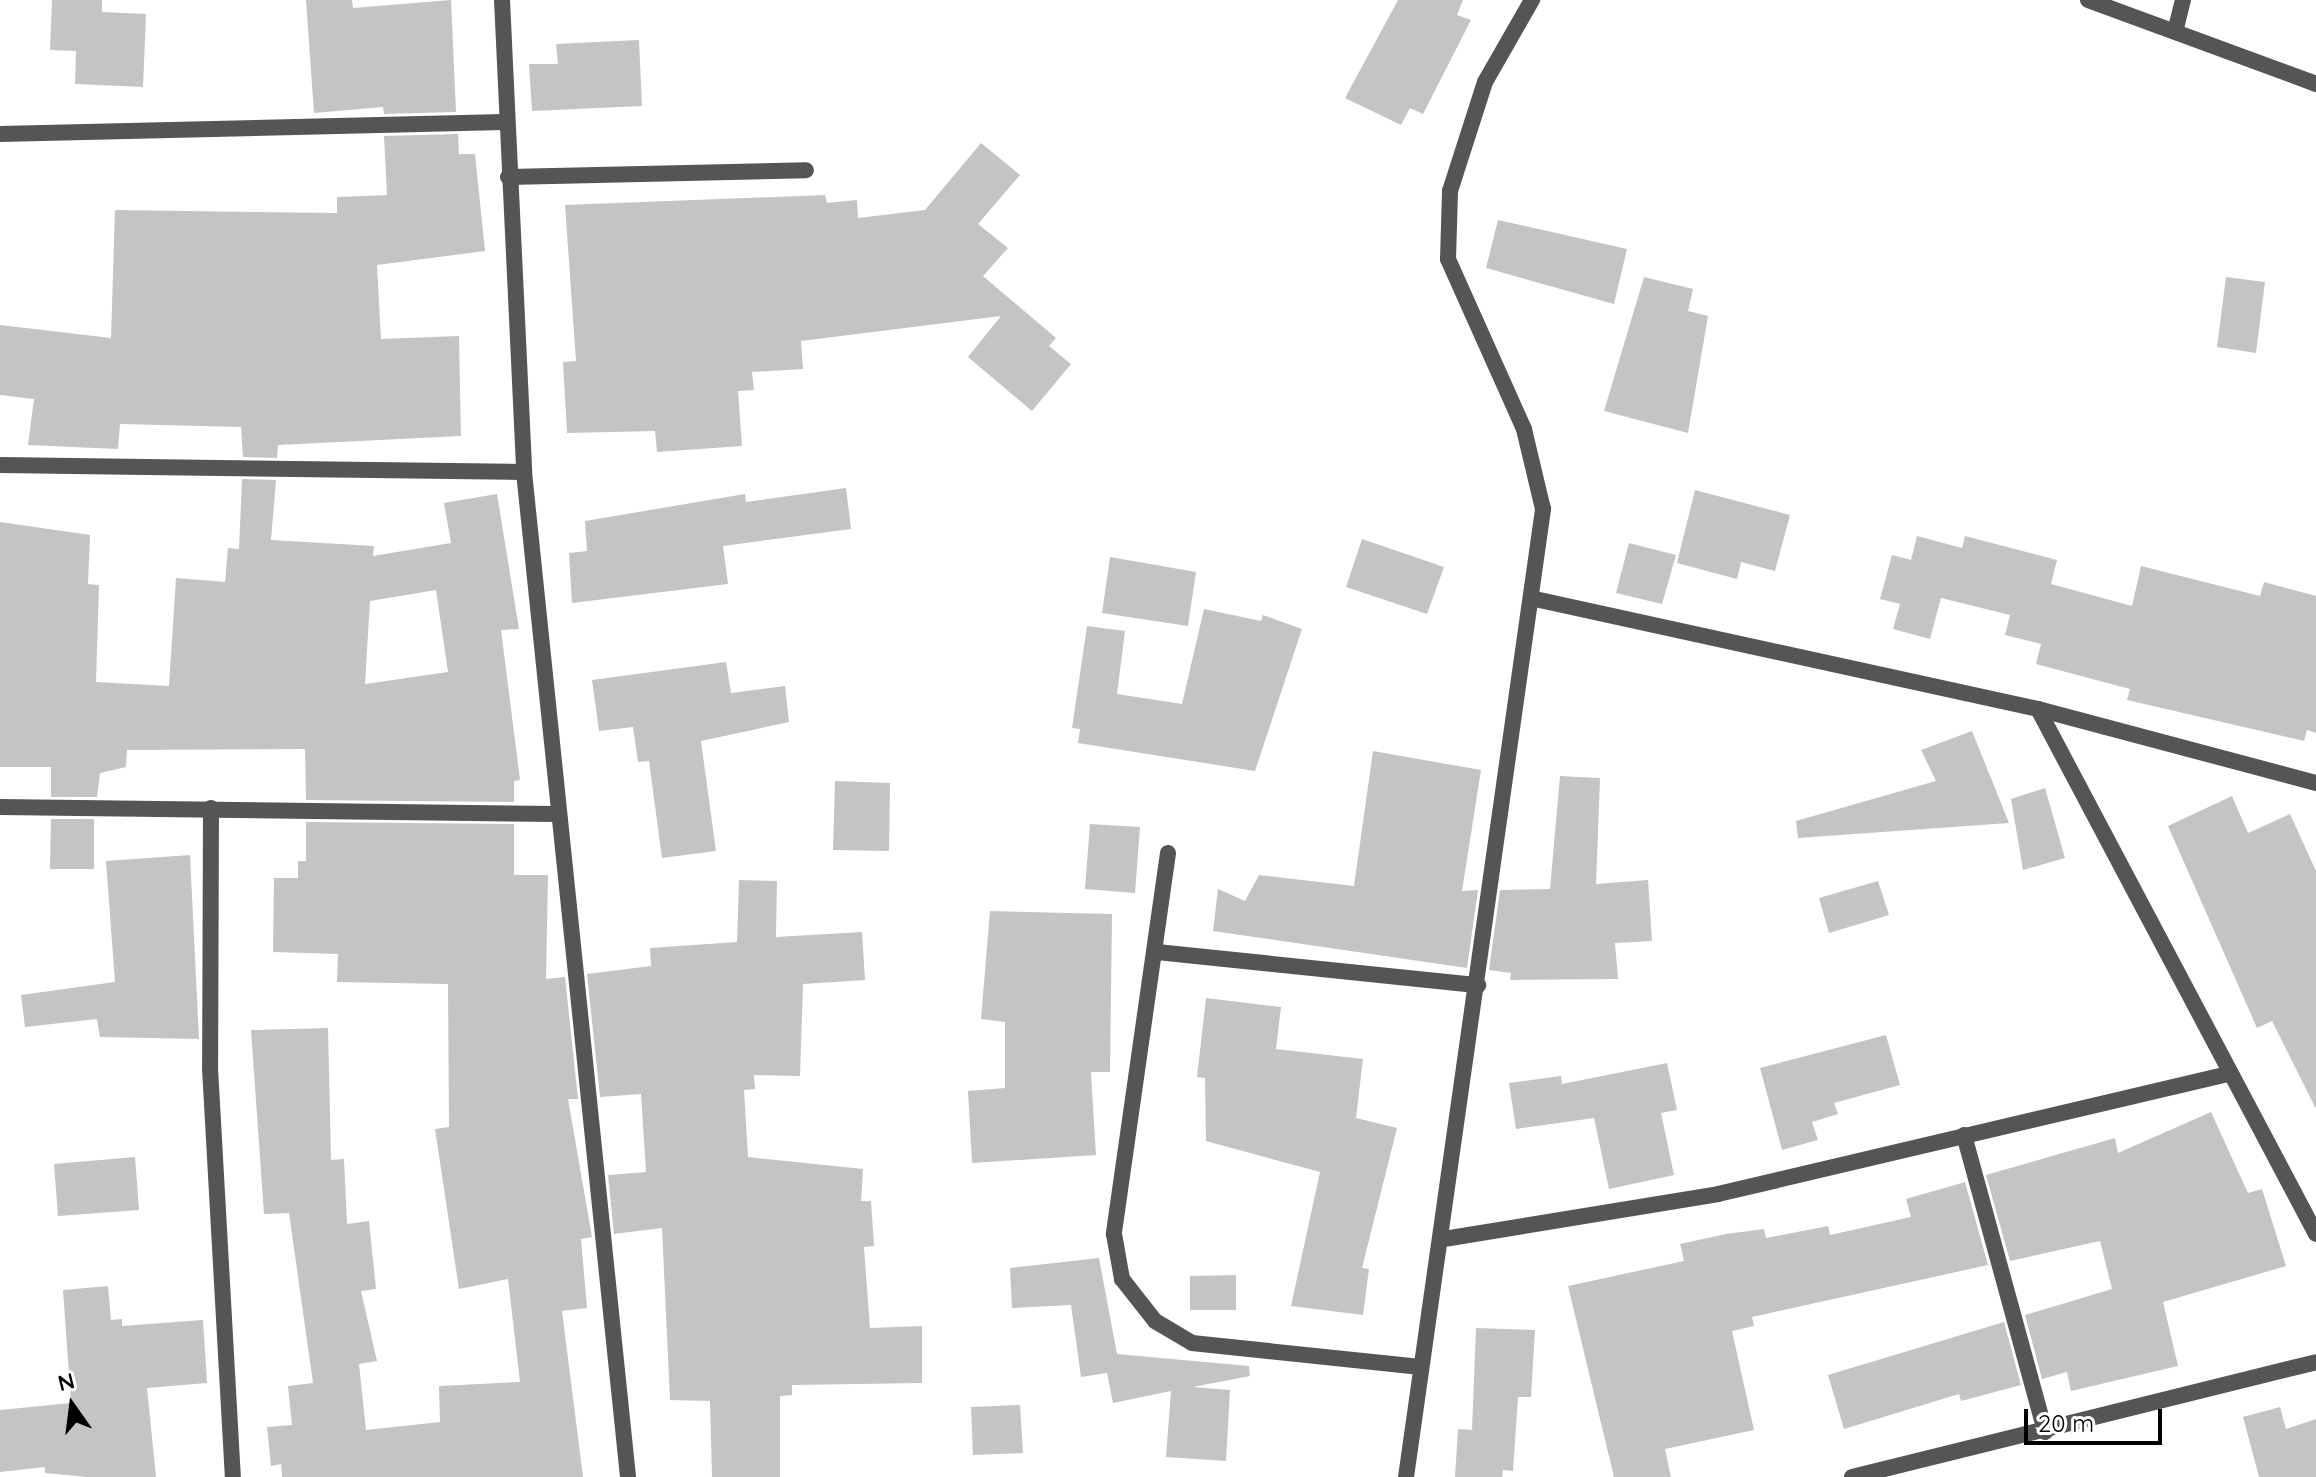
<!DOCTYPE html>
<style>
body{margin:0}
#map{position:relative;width:2316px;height:1477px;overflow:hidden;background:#fff;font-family:Quicksand,sans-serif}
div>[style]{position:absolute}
.building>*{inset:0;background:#c4c4c4}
.street>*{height:16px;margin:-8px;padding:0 8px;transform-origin:8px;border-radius:8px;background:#555}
span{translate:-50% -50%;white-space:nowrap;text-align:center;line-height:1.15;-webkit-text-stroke:8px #fff;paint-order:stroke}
.north{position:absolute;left:32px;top:1365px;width:80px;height:80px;-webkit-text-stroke:6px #fff;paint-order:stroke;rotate:346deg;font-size:22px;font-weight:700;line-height:32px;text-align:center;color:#000}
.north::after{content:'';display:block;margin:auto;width:28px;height:36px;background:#000;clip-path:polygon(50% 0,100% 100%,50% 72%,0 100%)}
.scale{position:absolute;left:2024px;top:1409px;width:138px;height:36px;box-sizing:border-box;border:4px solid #000;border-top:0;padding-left:10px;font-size:24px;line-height:28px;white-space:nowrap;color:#000;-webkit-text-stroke:6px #fff;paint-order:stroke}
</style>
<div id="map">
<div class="building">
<div style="clip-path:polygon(52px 0,102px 0,102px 12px,146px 14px,143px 87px,75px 84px,76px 51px,50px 50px)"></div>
<div style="clip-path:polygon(306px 0,352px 0,353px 8px,451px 0,456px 112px,384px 114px,383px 107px,314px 113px)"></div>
<div style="clip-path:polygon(1398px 0,1463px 0,1457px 15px,1471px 20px,1423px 114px,1410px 108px,1401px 125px,1345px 98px)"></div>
<div style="clip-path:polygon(639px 40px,642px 106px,532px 111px,529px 64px,558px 64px,556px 44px)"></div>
<div style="clip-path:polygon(458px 134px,459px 154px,475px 154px,485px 251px,377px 265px,381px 339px,459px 336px,461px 436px,278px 445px,277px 458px,243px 457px,241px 427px,120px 424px,118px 449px,28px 445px,34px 399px,0 395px,0 325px,111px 338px,115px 210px,337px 213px,337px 197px,387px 195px,384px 136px)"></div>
<div style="clip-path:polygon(981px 143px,1020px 175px,978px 224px,1008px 248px,983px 276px,1056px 338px,1049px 346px,1071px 364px,1032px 411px,968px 357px,1001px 316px,801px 341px,803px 369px,752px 372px,754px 390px,738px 391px,742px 446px,657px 452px,655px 431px,567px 433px,563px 362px,576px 361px,565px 205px,825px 195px,827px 203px,857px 200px,858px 218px,925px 210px)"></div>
<div style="clip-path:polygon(1498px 220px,1627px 249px,1614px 304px,1486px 268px)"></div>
<div style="clip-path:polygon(1644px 277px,1693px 289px,1688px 311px,1708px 316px,1688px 433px,1604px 411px)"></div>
<div style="clip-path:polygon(2226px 277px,2265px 282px,2256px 353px,2217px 347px)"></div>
<div style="clip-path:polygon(evenodd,242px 479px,276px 480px,271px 540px,374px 546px,373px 556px,451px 543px,444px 503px,497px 494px,519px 629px,501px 630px,520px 780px,514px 781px,514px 802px,306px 800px,305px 749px,127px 750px,126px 767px,100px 773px,97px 797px,51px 797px,51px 767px,0 767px,0 522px,90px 535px,88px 584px,99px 585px,96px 682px,169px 686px,176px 578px,225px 582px,228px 548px,239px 549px,242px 479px,436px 590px,448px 672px,365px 684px,370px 601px,436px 590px)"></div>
<div style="clip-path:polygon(846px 488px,851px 529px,723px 546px,728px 584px,572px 603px,569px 553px,587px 551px,585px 521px,745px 494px,746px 502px)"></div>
<div style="clip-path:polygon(1695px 490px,1790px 515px,1775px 571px,1741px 562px,1737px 579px,1677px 563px)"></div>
<div style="clip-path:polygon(1917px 536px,1962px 548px,1965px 536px,2057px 560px,2051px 584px,2132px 606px,2141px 566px,2260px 596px,2264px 582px,2316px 596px,2316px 733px,2307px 730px,2304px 741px,2127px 700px,2130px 689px,2036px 664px,2041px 644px,2005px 635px,2010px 615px,1941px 598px,1930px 639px,1893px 629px,1900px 604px,1880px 599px,1892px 555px,1911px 560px)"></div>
<div style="clip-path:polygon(1362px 539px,1444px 567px,1427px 614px,1346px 587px)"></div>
<div style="clip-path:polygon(1629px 543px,1676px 555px,1662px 604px,1616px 593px)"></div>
<div style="clip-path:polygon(1110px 557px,1196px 572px,1188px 626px,1102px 613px)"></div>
<div style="clip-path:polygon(1204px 609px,1261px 621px,1263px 615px,1302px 629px,1255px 771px,1078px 743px,1080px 729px,1072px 728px,1087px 626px,1125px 631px,1117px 694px,1182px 704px)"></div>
<div style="clip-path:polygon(726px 662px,731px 693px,785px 686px,789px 722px,701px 741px,716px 851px,662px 858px,649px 761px,638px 762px,633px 727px,599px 731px,592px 680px)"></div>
<div style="clip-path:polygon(1972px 731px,2009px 823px,1798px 838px,1796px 821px,1936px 781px,1921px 750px)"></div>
<div style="clip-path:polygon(1373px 751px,1481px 770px,1462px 891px,1478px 890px,1467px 968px,1213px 931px,1218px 889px,1245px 901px,1259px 875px,1354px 886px)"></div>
<div style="clip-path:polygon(1560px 776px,1600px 778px,1596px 884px,1648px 880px,1652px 941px,1615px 943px,1618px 979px,1510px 980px,1511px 973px,1489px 970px,1500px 890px,1550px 889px)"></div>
<div style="clip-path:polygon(835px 781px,890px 783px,889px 851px,833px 850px)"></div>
<div style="clip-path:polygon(2045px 788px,2065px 858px,2023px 870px,2011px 799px)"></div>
<div style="clip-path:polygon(2232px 796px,2248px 833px,2290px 814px,2316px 871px,2316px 1109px,2272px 1021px,2257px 1028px,2168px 826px)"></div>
<div style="clip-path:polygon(51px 819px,94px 819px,94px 869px,50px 869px)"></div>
<div style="clip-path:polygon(306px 822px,514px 824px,514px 875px,548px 875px,546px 979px,565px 977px,578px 1099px,568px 1099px,592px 1237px,581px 1239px,587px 1308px,562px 1311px,583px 1477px,282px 1477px,281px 1464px,271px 1466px,267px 1427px,292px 1425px,288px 1386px,313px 1383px,289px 1213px,264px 1214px,251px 1030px,328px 1028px,331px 1160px,344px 1159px,347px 1224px,369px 1221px,376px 1289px,361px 1291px,377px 1361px,359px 1364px,366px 1430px,440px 1422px,439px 1386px,520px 1382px,508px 1279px,459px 1289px,435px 1129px,449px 1127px,448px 984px,337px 982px,338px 954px,273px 952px,274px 878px,298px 878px,298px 861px,306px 861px)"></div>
<div style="clip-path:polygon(1090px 824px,1140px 827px,1135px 893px,1085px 889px)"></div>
<div style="clip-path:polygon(190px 855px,199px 1039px,100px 1037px,97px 1019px,25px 1027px,21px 995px,115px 982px,106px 861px)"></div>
<div style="clip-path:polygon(739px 880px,777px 881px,776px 937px,862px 932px,865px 980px,803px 984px,800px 1076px,754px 1075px,755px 1089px,744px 1090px,748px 1157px,863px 1169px,861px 1201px,871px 1201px,874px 1246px,864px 1247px,870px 1328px,922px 1326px,922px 1383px,792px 1385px,792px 1395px,780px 1396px,780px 1477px,712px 1477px,710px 1401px,670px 1400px,662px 1228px,614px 1234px,608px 1175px,646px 1172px,641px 1094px,600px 1097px,587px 974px,651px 966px,650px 948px,737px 942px)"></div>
<div style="clip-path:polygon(1878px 881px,1889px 915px,1829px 933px,1819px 898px)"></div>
<div style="clip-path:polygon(990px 911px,1112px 914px,1110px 1072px,1091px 1072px,1096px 1155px,972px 1163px,968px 1091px,1005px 1088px,1005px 1022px,981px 1019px)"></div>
<div style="clip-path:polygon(1206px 998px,1281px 1007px,1276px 1049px,1363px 1059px,1356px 1118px,1397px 1128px,1362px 1268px,1369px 1269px,1363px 1315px,1291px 1306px,1320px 1172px,1206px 1141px,1205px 1078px,1197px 1077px)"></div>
<div style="clip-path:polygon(1886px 1035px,1900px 1085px,1834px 1103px,1838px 1114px,1812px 1122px,1818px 1140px,1782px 1150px,1760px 1068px)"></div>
<div style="clip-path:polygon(1667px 1063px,1677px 1110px,1661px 1113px,1674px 1175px,1609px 1189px,1594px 1118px,1516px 1129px,1509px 1083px,1561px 1076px,1562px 1084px)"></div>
<div style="clip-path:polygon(2211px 1112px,2248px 1193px,2262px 1189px,2286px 1266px,2163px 1302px,2178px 1366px,2071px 1391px,2067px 1372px,2042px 1379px,2025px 1315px,2112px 1289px,2100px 1241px,2010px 1261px,1986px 1175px,2115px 1138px,2118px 1153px)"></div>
<div style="clip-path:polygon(135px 1157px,139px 1210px,58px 1216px,54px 1164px)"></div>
<div style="clip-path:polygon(1965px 1182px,1988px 1265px,1752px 1317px,1754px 1326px,1732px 1331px,1754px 1430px,1665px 1449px,1671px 1477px,1614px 1477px,1568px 1286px,1684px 1261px,1680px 1244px,1726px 1234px,1764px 1229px,1766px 1238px,1828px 1226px,1830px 1235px,1911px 1217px,1906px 1199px)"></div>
<div style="clip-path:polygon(1099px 1258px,1117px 1354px,1249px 1366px,1250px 1376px,1193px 1387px,1230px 1390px,1226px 1461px,1166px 1457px,1171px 1391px,1113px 1403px,1107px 1373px,1081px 1377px,1071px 1305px,1012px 1308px,1010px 1268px)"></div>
<div style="clip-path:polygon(1236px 1275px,1236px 1310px,1190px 1310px,1190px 1276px)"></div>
<div style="clip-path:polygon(108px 1286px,111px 1320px,122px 1319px,122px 1326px,203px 1320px,207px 1383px,147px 1388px,156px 1477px,87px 1477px,45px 1473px,45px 1467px,0 1472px,0 1410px,71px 1403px,63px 1290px)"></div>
<div style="clip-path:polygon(2004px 1322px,2021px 1385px,1961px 1401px,1959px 1394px,1844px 1429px,1828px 1375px)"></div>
<div style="clip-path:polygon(1476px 1328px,1535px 1330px,1531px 1397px,1518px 1397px,1513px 1471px,1503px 1470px,1502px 1477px,1455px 1477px,1458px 1429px,1472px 1430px)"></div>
<div style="clip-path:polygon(1020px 1405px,1023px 1453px,973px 1455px,971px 1407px)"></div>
<div style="clip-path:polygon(2280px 1407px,2286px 1429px,2316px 1419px,2316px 1477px,2259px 1477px,2243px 1417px)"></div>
</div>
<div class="street">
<div style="left:502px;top:0;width:473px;rotate:87.3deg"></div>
<div style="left:524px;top:472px;width:1010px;rotate:84.09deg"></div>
<div style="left:2088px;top:0;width:243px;rotate:20.2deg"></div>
<div style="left:2176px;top:28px;width:29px;rotate:-76deg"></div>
<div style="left:0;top:134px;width:504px;rotate:-1.36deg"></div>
<div style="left:508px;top:177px;width:298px;rotate:-1.3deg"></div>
<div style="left:0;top:465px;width:524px;rotate:0.77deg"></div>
<div style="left:1535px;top:599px;width:515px;rotate:12.34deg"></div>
<div style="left:2038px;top:709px;width:288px;rotate:14.9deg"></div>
<div style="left:2038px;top:709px;width:594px;rotate:62.1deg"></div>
<div style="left:0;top:807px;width:557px;rotate:0.72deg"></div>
<div style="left:211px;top:808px;width:260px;rotate:90.2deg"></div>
<div style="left:210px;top:1068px;width:410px;rotate:86.8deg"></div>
<div style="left:1168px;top:853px;width:385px;rotate:98.1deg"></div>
<div style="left:1114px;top:1234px;width:46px;rotate:79.9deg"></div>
<div style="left:1122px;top:1279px;width:53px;rotate:51.8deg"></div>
<div style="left:1155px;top:1321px;width:43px;rotate:30.7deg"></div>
<div style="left:1192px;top:1343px;width:230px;rotate:6deg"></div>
<div style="left:1157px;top:952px;width:323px;rotate:5.9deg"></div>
<div style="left:1964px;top:1135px;width:308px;rotate:74.7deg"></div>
<div style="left:1444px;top:1239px;width:278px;rotate:-9.3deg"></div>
<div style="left:1718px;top:1194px;width:524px;rotate:-13.24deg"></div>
<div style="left:1406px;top:1477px;width:978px;rotate:-81.94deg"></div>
<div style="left:1543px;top:509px;width:82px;rotate:-103.4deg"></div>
<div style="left:1524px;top:429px;width:186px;rotate:-114.1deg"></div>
<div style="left:1448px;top:259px;width:68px;rotate:-88.3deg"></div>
<div style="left:1450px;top:191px;width:114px;rotate:-72.2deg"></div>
<div style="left:1485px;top:82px;width:95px;rotate:-60.2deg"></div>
<div style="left:1852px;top:1477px;width:478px;rotate:-13.9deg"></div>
</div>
<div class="north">N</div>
<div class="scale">20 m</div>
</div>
